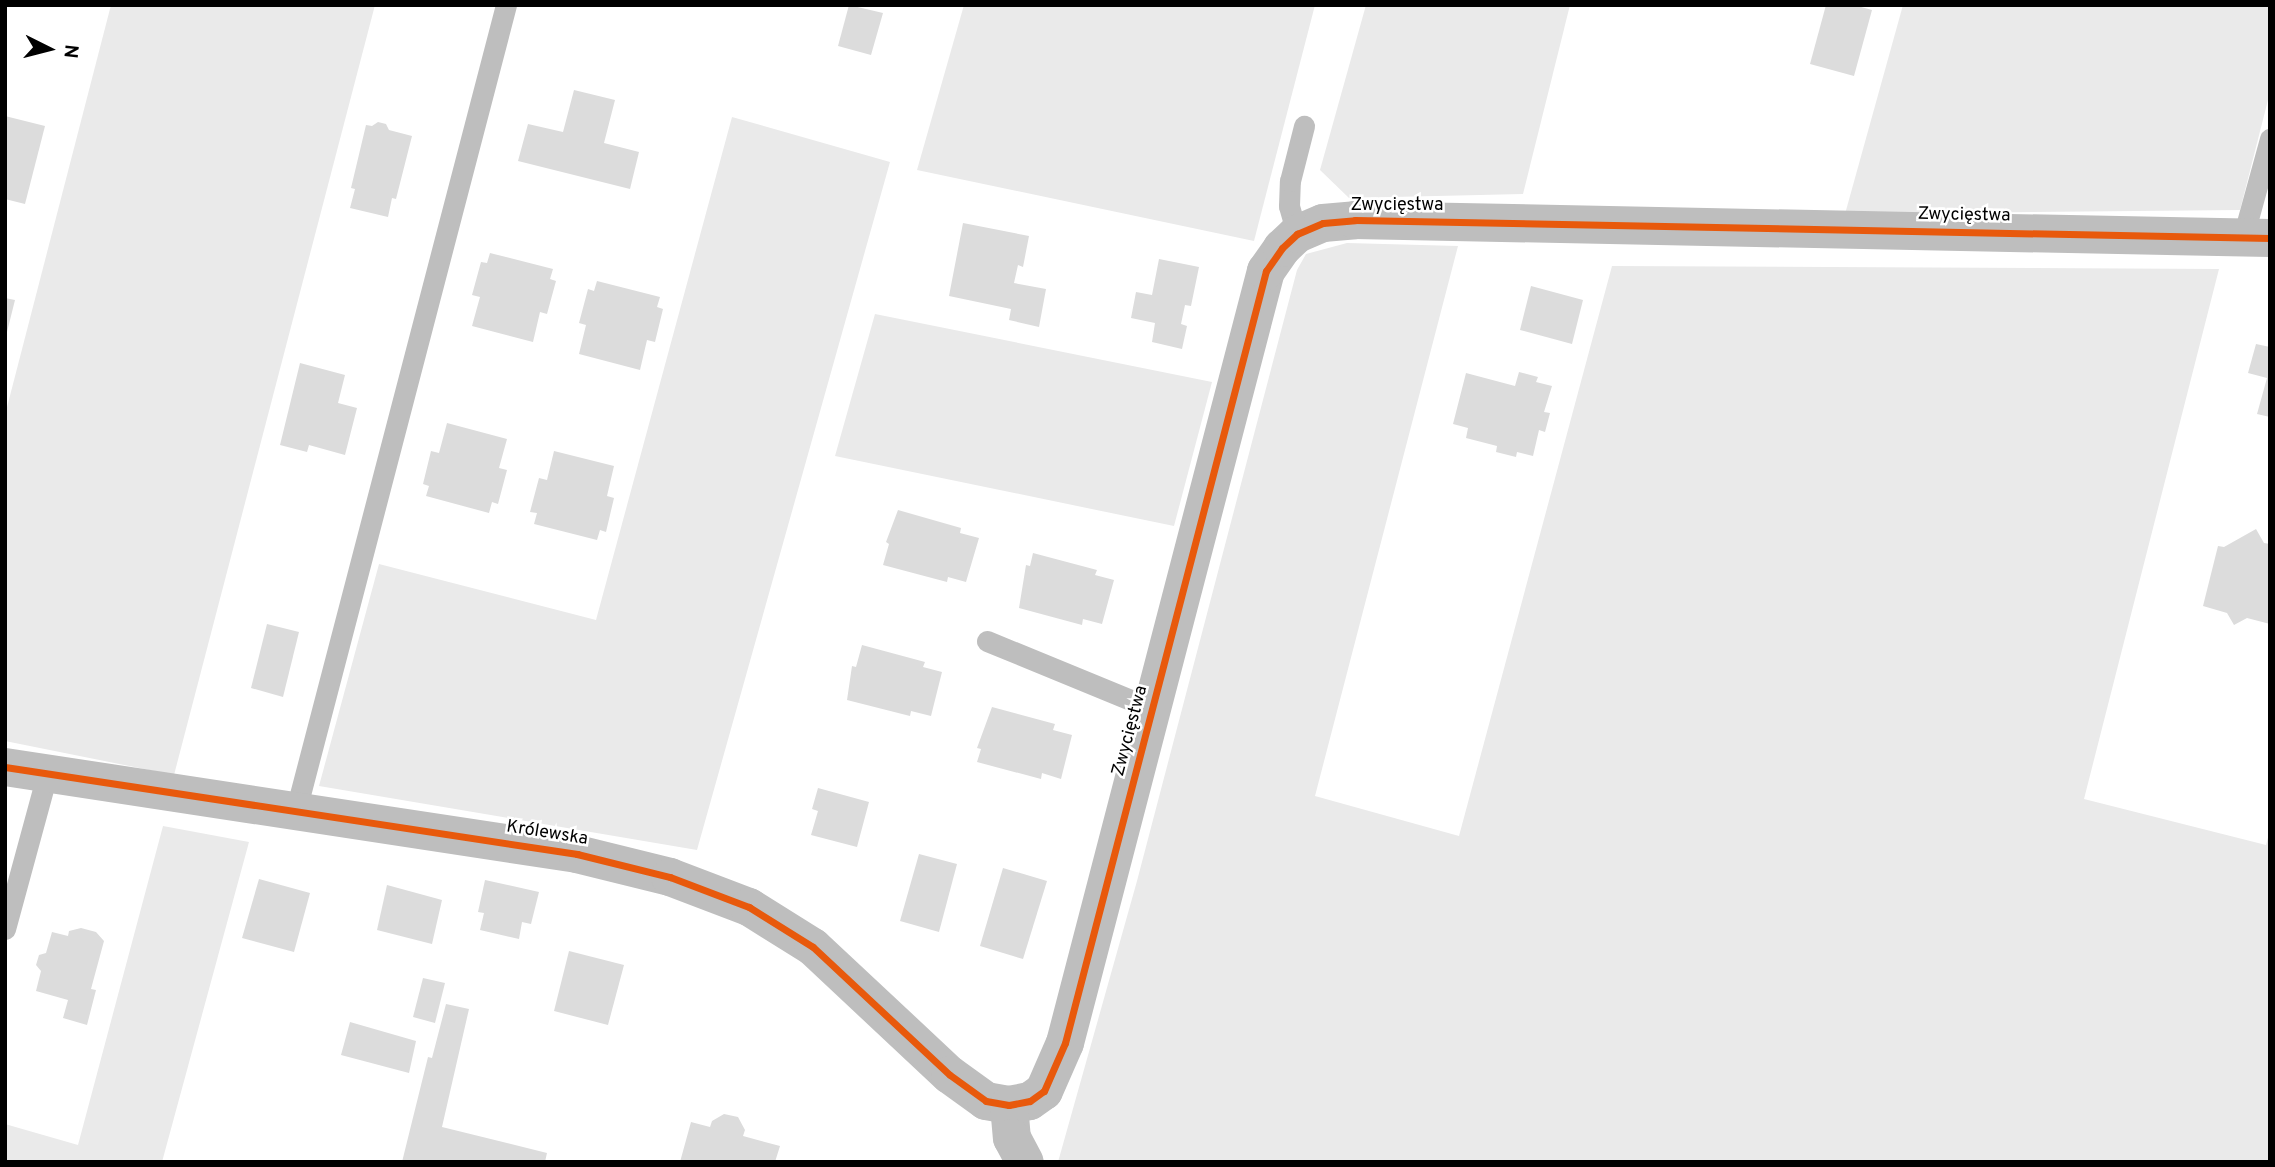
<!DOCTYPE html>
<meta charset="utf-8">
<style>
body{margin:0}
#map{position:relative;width:2275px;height:1167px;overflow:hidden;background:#fff;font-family:Overpass,sans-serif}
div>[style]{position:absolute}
.green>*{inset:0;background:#eaeaea}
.building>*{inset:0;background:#dcdcdc}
.lane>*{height:21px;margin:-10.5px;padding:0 10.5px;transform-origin:10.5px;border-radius:10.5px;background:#bebebe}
.street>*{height:38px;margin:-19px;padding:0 19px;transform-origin:19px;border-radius:19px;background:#bebebe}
.cycleway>*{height:7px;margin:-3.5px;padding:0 3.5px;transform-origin:3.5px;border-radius:3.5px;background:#e8590c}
span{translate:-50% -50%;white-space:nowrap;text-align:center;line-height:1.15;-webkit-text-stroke:5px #fff;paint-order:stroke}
.street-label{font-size:18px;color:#000}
.frame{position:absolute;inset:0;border:7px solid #000;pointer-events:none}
.north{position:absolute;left:14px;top:14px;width:70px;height:70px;-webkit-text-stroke:5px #fff;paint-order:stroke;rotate:96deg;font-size:19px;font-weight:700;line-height:28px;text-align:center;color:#000}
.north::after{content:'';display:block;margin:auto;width:24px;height:32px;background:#000;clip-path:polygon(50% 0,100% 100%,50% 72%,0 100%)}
</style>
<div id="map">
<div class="green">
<div style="clip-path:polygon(111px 5px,375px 5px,174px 775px,5px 741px,5px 415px)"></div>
<div style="clip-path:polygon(964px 5px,1315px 5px,1254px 241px,917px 170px)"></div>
<div style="clip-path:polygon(1366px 5px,1570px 5px,1523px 194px,1349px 198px,1320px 170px)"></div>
<div style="clip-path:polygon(1903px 5px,2270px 5px,2270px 92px,2240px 210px,1845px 214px)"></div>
<div style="clip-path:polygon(732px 117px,890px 162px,697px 850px,319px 786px,379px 564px,596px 620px)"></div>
<div style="clip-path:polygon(1347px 243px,1458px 246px,1315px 796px,1459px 836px,1612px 266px,2219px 269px,2084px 799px,2266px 845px,2270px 830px,2270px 1162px,1058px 1162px,1137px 881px,1297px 270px,1306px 254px)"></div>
<div style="clip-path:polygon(875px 314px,1212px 382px,1174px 526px,835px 456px)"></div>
<div style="clip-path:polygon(163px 826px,249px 842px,162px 1162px,5px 1162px,5px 1124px,78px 1145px)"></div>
</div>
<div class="building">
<div style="clip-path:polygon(849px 5px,883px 13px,871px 55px,838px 46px)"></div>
<div style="clip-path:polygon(1826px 5px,1854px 5px,1872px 10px,1854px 76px,1810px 64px)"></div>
<div style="clip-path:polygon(574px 90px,615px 100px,604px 143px,639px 152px,630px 189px,518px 161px,528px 124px,563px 132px)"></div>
<div style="clip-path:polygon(5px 116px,45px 126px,25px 204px,5px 199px)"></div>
<div style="clip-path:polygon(378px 122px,386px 124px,389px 130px,412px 136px,396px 199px,392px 198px,388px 217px,350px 208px,355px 189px,351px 188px,366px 125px,372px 126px)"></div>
<div style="clip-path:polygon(963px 223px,1029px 236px,1023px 267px,1018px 265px,1014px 283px,1046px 289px,1039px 327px,1009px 320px,1011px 309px,949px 296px)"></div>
<div style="clip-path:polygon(490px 253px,553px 269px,550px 279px,556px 281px,547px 314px,540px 312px,533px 342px,472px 326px,480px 297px,472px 295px,481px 262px,487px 263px)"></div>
<div style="clip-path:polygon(1159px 259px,1199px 267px,1191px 306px,1185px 305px,1181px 324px,1187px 326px,1182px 349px,1152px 342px,1155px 323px,1131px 318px,1136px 292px,1152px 295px)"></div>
<div style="clip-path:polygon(597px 281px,660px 297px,657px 307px,663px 309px,655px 342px,647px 340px,640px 370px,579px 354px,586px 325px,579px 323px,588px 289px,594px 291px)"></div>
<div style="clip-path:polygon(1531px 286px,1583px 300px,1572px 344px,1520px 330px)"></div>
<div style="clip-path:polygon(5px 298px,15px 300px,6px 336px,5px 336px)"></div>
<div style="clip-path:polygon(2256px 344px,2270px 347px,2270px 417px,2257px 414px,2267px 378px,2248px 373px)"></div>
<div style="clip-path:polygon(300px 363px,345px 375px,338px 403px,357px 408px,345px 455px,309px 445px,307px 452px,280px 445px)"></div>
<div style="clip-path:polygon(1519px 372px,1538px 377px,1536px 382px,1552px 386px,1544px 412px,1550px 413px,1545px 432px,1539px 430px,1533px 456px,1517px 452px,1516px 457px,1496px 452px,1497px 446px,1466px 438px,1468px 428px,1453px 424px,1466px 373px,1515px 386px)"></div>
<div style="clip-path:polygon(447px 423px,507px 439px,499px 468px,507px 470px,498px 504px,492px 502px,489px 513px,426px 496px,429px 486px,423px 484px,431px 451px,439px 453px)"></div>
<div style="clip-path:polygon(554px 451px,614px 466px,607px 496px,614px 498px,606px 532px,600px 530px,597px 540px,534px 524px,537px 513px,530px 512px,539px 478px,547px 480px)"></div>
<div style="clip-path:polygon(898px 510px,961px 528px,960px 533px,979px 538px,966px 582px,948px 577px,947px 582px,883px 565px,889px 544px,886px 542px)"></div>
<div style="clip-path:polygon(2256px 529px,2264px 543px,2270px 544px,2270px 624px,2247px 618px,2234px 625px,2227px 613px,2203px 606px,2218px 546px,2224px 547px)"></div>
<div style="clip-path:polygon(1033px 553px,1097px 570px,1095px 575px,1114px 580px,1102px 624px,1083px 619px,1082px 625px,1019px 608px,1026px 565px,1030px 566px)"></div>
<div style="clip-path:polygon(267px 624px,299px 632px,283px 697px,251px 688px)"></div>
<div style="clip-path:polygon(862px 645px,925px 662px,923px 667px,942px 672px,931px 716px,911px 711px,910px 716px,847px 700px,852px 666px,856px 667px)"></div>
<div style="clip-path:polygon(992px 707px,1055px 724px,1053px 730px,1072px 735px,1061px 779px,1042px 773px,1041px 779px,977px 762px,981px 749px,977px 748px)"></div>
<div style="clip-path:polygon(818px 788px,869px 802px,857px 847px,811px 835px,818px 811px,812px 809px)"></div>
<div style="clip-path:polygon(919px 854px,957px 864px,939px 932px,900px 921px)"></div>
<div style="clip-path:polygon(1003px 868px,1047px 881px,1023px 959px,980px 946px)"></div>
<div style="clip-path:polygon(259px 879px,310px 893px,294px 952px,242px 938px)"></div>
<div style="clip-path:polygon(485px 880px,539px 892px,531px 924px,522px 922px,519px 939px,480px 930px,484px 913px,478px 912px)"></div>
<div style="clip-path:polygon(387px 885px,442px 900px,432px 944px,377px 930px)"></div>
<div style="clip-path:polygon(81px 928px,96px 932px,104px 941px,91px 989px,96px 990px,87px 1025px,63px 1018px,68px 1000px,36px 991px,41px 971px,36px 965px,39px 955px,46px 953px,52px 932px,68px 936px,69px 931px)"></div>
<div style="clip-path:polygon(569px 951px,624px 965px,608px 1025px,554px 1011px)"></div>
<div style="clip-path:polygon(423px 978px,445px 983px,435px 1023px,413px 1017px)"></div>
<div style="clip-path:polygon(446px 1004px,469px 1009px,442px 1127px,547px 1153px,545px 1162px,402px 1162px,428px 1057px,432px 1058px)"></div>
<div style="clip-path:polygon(350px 1022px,416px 1041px,409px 1073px,341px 1055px)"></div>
<div style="clip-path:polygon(724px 1114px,738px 1117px,745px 1130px,743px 1136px,780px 1146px,775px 1162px,680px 1162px,691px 1122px,710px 1127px,712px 1121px)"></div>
</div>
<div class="lane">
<div style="left:1297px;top:234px;width:29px;rotate:-106deg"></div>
<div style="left:1289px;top:206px;width:25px;rotate:-88deg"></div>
<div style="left:1290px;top:181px;width:57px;rotate:-75.7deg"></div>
<div style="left:2243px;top:237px;width:102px;rotate:-74.6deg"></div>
<div style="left:987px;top:641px;width:179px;rotate:22.3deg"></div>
<div style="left:296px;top:810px;width:832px;rotate:-75.38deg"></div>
<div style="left:5px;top:929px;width:161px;rotate:-74.8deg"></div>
</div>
<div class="street">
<div style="left:5px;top:767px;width:579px;rotate:8.65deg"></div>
<div style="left:577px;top:854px;width:96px;rotate:13.9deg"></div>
<div style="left:670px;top:877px;width:85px;rotate:20.8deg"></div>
<div style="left:749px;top:907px;width:75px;rotate:32deg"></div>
<div style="left:813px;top:947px;width:187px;rotate:43.1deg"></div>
<div style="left:950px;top:1075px;width:44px;rotate:35.8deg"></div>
<div style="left:986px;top:1101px;width:23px;rotate:10deg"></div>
<div style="left:1009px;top:1105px;width:21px;rotate:-11deg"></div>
<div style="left:1030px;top:1101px;width:17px;rotate:-36deg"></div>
<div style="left:1044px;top:1091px;width:52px;rotate:-66.4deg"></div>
<div style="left:1065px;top:1043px;width:798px;rotate:-75.41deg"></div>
<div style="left:1266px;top:271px;width:28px;rotate:-55deg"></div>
<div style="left:1282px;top:248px;width:21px;rotate:-43deg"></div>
<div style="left:1297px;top:234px;width:28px;rotate:-23deg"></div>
<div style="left:1323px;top:223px;width:32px;rotate:-5deg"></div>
<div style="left:1355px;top:220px;width:915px;rotate:1.13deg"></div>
<div style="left:1009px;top:1105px;width:33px;rotate:85deg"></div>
<div style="left:1012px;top:1138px;width:27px;rotate:62deg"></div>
</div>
<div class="cycleway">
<div style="left:5px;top:767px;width:579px;rotate:8.65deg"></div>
<div style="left:577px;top:854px;width:96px;rotate:13.9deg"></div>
<div style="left:670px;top:877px;width:85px;rotate:20.8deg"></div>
<div style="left:749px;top:907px;width:75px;rotate:32deg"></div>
<div style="left:813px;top:947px;width:187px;rotate:43.1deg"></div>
<div style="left:950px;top:1075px;width:44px;rotate:35.8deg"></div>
<div style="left:986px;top:1101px;width:23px;rotate:10deg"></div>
<div style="left:1009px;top:1105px;width:21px;rotate:-11deg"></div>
<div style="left:1030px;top:1101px;width:17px;rotate:-36deg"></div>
<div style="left:1044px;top:1091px;width:52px;rotate:-66.4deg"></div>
<div style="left:1065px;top:1043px;width:798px;rotate:-75.41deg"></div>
<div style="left:1266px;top:271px;width:28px;rotate:-55deg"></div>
<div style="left:1282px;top:248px;width:21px;rotate:-43deg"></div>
<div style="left:1297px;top:234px;width:28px;rotate:-23deg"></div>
<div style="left:1323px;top:223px;width:32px;rotate:-5deg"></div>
<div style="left:1355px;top:220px;width:915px;rotate:1.13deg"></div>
</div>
<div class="street-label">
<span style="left:1397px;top:206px">Zwycięstwa</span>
<span style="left:1964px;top:216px;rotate:1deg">Zwycięstwa</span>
<span style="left:1131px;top:731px;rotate:-75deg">Zwycięstwa</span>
<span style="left:547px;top:834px;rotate:9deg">Królewska</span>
</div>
<div class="frame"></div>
<div class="north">N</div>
</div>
